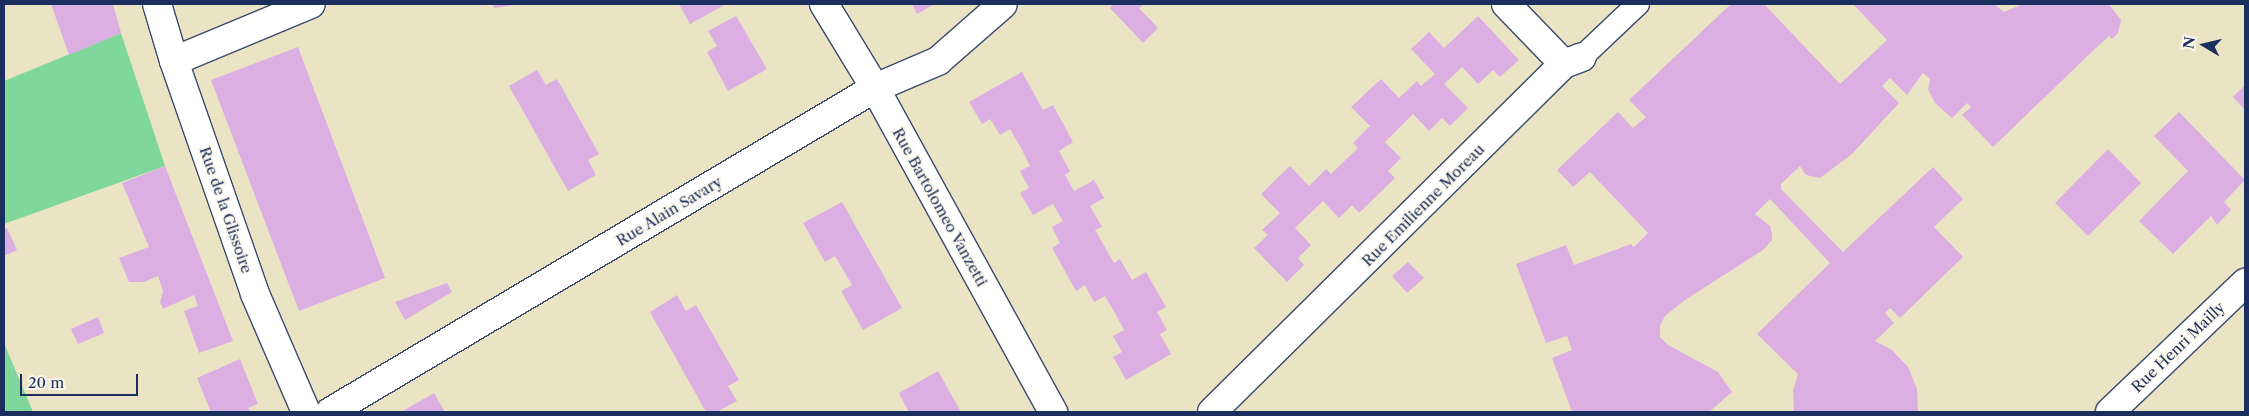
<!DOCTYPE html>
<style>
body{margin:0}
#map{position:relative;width:2249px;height:416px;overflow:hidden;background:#ebe4c4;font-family:"Libre Caslon Text",serif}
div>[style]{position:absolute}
.green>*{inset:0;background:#7fd79c}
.building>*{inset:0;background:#dbafe2}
.roads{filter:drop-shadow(1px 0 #3a4a6d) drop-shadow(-1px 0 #3a4a6d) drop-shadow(0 1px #3a4a6d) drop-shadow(0 -1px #3a4a6d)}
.service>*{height:22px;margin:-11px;padding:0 11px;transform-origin:11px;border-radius:11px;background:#fff}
.minor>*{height:28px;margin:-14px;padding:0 14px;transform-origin:14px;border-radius:14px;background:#fff}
.tertiary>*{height:28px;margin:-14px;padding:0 14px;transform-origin:14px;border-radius:14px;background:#fff}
span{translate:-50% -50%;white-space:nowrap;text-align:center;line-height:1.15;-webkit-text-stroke:4px #fbf7ec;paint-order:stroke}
.street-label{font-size:15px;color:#1b2f5e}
.frame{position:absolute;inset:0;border:5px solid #1b2f5e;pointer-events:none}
.north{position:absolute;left:2179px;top:20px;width:50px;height:50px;-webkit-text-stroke:4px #fbf7ec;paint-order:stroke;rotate:279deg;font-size:14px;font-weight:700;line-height:20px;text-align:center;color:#1b2f5e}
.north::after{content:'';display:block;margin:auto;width:18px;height:22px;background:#1b2f5e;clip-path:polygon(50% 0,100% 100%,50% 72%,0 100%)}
.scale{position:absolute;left:20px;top:374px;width:118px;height:22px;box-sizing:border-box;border:2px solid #1b2f5e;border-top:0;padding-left:6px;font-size:15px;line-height:18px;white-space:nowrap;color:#1b2f5e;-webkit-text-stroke:4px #fbf7ec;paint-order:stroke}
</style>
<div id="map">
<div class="green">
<div style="clip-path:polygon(121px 33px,165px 166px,4px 224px,4px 81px)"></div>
<div style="clip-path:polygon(4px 343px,33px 412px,4px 412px)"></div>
</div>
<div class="building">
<div style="clip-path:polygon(51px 4px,113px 4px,121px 33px,69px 55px)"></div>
<div style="clip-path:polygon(493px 4px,515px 4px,515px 5px,494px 8px)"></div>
<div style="clip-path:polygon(679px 4px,726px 4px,690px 24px)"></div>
<div style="clip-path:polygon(912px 4px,935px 4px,917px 14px)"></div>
<div style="clip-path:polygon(1114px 4px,1144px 4px,1139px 8px,1158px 28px,1143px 43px,1110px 8px)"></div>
<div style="clip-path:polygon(1731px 4px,1764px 4px,1840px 84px,1887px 40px,1853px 4px,1994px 4px,2004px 12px,2023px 4px,2109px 4px,2121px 20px,2118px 33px,2112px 39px,2109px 36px,2097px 47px,1993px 147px,1962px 115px,1971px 107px,1967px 103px,1952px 118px,1936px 104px,1928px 90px,1930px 79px,1923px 73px,1907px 95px,1890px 78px,1882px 86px,1899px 103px,1852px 154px,1820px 178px,1806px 175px,1800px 166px,1781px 184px,1781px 189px,1843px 252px,1933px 167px,1963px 199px,1934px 227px,1963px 257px,1900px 318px,1890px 308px,1885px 313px,1894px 323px,1875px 341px,1892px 350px,1908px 367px,1917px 389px,1918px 412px,1794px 412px,1793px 391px,1798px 374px,1757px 334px,1830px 263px,1770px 199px,1755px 214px,1770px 226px,1772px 234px,1772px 240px,1763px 250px,1685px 300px,1665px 316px,1660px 326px,1660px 337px,1668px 345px,1718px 372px,1732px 392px,1709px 412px,1572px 412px,1552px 358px,1572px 350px,1567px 336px,1546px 343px,1516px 264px,1566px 245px,1574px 265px,1631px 244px,1634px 247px,1648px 233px,1590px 172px,1573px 187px,1557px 170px,1618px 112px,1633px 128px,1646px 117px,1629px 100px)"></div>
<div style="clip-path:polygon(736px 16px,767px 69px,728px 91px,707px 52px,717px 46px,708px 31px)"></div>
<div style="clip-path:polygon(1478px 16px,1519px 60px,1500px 77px,1493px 70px,1478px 84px,1462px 67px,1444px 84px,1468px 108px,1450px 126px,1442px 118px,1429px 131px,1413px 114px,1385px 142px,1401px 158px,1388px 171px,1395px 178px,1359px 213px,1352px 205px,1339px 218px,1323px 201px,1295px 228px,1311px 245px,1298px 258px,1304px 265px,1287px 282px,1254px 248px,1268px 235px,1262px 230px,1280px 213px,1261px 194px,1290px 166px,1309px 186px,1326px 169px,1331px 174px,1358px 148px,1353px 143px,1370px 126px,1351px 107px,1381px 79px,1399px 98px,1417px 81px,1421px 86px,1435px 74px,1411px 49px,1429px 32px,1444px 48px)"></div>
<div style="clip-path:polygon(298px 47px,385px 278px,299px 311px,211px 80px)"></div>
<div style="clip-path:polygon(537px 70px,546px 85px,557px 79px,599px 154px,588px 160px,596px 175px,568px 191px,509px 86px)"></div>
<div style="clip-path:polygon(1022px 72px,1043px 110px,1053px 105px,1073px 142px,1059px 151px,1070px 171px,1065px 175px,1074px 191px,1094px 180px,1104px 198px,1090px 206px,1102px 227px,1095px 230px,1114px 263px,1120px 259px,1132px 280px,1146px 272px,1166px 307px,1157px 312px,1167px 330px,1160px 334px,1171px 354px,1126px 380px,1113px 357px,1122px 352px,1113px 336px,1124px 330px,1115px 313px,1105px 296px,1094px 302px,1085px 285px,1076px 291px,1052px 248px,1060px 243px,1052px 227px,1063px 221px,1053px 204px,1033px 215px,1020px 193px,1029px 188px,1020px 171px,1030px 166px,1021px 148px,1010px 129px,1000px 135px,990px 119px,982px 124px,969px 102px)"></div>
<div style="clip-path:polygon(2245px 85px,2245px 110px,2233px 97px)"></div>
<div style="clip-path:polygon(2179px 112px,2245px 180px,2224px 202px,2231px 210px,2217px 225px,2211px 216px,2173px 254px,2139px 221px,2188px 171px,2154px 136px)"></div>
<div style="clip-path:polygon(2108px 149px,2141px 183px,2088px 236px,2055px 203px)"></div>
<div style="clip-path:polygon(165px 166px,233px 341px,199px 353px,184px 311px,198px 306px,194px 295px,163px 309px,160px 302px,163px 291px,158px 276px,144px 282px,129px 282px,119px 258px,149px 247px,122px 183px)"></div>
<div style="clip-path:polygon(842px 202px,902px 308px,863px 330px,841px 291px,852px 285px,835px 256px,825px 262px,803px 223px)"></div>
<div style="clip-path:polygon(7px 228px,17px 250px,4px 256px,4px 229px)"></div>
<div style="clip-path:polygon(1408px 262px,1424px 278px,1407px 293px,1392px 276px)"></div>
<div style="clip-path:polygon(447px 283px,452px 292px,405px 320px,395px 302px)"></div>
<div style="clip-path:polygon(677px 295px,686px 311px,696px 305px,739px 380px,728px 386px,737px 401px,717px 412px,706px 412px,650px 312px)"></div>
<div style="clip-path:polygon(98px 317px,104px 333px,78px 344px,71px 329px)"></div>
<div style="clip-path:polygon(240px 359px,258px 404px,248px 408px,250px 412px,211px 412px,197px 378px)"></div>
<div style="clip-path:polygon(938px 371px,961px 412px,909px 412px,899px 393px)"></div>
<div style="clip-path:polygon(434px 393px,445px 412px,401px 412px)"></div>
</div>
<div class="roads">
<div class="service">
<div style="left:1582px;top:57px;width:77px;rotate:-43.4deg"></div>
</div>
<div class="minor">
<div style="left:157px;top:4px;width:59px;rotate:73.4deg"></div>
<div style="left:174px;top:61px;width:247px;rotate:70.8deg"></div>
<div style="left:255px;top:294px;width:129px;rotate:66.6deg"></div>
<div style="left:1506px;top:4px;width:83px;rotate:46deg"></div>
<div style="left:174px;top:61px;width:148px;rotate:-22.6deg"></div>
<div style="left:330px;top:412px;width:634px;rotate:-30.73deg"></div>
<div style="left:875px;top:88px;width:69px;rotate:-23.2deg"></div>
<div style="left:938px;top:61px;width:86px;rotate:-41.2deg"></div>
<div style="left:1212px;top:412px;width:495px;rotate:-44.7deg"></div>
<div style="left:1564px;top:64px;width:19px;rotate:-21deg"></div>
</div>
<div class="tertiary">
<div style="left:824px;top:4px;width:98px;rotate:58.7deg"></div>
<div style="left:875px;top:88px;width:370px;rotate:61.2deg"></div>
<div style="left:2110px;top:412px;width:187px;rotate:-43.7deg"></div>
</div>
</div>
<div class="street-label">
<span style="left:1423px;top:205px;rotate:-45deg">Rue Emilienne Moreau</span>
<span style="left:940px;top:207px;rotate:61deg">Rue Bartolomeo Vanzetti</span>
<span style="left:226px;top:210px;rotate:71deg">Rue de la Glissoire</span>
<span style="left:669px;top:211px;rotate:-31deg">Rue Alain Savary</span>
<span style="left:2178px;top:347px;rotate:-44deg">Rue Henri Mailly</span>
</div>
<div class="frame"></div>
<div class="north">N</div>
<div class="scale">20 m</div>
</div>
